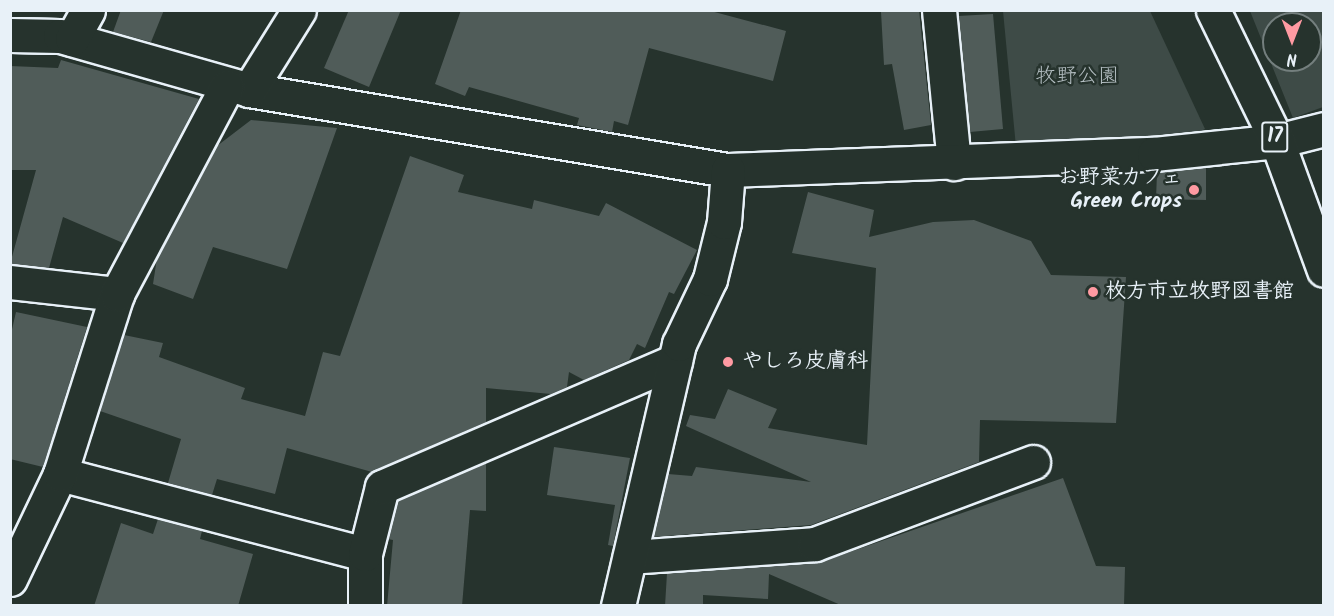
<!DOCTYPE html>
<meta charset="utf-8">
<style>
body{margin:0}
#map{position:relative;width:1334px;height:616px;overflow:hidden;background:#26332d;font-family:Kalam,"Klee One",sans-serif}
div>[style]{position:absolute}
.green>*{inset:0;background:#3e4b47}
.building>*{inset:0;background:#505c59}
.roads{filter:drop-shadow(2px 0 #e8f1f8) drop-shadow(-2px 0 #e8f1f8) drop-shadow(0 2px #e8f1f8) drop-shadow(0 -2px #e8f1f8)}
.minor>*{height:33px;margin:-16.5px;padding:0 16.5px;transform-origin:16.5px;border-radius:16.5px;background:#26332d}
.major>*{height:33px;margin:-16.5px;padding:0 16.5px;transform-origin:16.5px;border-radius:16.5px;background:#26332d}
.dots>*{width:16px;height:16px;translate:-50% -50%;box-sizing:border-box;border:3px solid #26332d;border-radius:50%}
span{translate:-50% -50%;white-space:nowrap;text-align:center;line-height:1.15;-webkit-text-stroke:5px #26332d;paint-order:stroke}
.shield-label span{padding:2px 4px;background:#26332d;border:2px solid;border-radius:4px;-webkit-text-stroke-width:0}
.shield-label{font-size:20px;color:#e8f1f8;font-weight:700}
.park-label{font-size:21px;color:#b5bfc3}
.poi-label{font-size:21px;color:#e8f1f8;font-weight:700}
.right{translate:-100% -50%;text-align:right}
.left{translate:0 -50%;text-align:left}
.frame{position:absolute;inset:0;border:12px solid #e8f1f8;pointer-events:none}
.north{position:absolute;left:1262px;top:12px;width:60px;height:60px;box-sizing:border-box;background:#26332d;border:2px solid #747f7e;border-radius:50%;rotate:180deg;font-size:16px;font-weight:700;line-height:24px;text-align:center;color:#e8f1f8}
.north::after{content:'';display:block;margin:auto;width:21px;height:27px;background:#ff9aa2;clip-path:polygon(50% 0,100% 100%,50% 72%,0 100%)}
</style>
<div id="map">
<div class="green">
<div style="clip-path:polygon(1003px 11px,1150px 11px,1205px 129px,1190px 136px,1016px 147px)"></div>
<div style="clip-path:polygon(evenodd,1250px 11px,1323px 11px,1323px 107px,1293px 118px,1250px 11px,1274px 24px,1310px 24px,1310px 60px,1274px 60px,1274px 24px)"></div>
</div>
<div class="building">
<div style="clip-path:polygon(121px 10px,164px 10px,151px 42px,113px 32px)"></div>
<div style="clip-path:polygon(349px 10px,401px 10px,369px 87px,324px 68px)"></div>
<div style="clip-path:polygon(461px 10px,707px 10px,786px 31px,773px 81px,649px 48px,628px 125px,614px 121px,612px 132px,577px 125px,579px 118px,469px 87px,465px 96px,435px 84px)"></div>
<div style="clip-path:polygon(919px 10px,931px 125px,904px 130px,892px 64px,884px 65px,881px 12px)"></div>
<div style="clip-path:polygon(993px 14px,1003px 129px,970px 132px,958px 16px)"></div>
<div style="clip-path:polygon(61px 60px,199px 99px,123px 243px,63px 217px,49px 268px,10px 264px,36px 170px,10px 170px,10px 66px,58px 68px)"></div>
<div style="clip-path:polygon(251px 120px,337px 128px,287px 269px,213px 247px,193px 299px,153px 284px,157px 258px,217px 146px)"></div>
<div style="clip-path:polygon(410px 156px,464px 175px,458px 192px,532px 209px,534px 200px,599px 216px,606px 203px,697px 250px,674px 294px,669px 292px,645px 348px,637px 344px,629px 360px,584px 380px,569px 372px,567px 387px,551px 394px,486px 388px,486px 422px,372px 472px,287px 448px,275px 494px,217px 479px,212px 495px,168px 483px,181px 439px,100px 411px,124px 335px,163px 343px,159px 357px,245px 388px,241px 399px,305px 416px,323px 352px,340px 356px)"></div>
<div style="clip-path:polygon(1202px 168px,1206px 168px,1206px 200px,1156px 199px,1157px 173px)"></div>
<div style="clip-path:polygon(808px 192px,874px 210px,869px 237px,933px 222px,974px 220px,1031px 241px,1051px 275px,1126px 277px,1116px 423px,980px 420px,979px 462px,811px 525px,653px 537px,668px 474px,692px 476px,696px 467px,811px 482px,686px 426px,690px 415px,715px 419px,728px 389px,777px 409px,768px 428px,867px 445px,876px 268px,792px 253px)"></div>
<div style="clip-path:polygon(16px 312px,87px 327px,43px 467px,10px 459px,10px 338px)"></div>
<div style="clip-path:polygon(554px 447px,630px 458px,613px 546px,608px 545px,615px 505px,547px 495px)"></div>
<div style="clip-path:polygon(486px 463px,486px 511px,470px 510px,462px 606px,387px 606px,393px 540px,388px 539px,398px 501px)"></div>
<div style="clip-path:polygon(1063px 478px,1096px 566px,1125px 567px,1124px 606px,843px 606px,769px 574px,768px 599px,703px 595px,703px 606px,665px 606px,667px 573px,821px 562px)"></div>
<div style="clip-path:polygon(158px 519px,202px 531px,200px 539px,253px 554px,238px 606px,94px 606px,121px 523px,153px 534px)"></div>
</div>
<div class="roads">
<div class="minor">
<div style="left:939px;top:10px;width:154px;rotate:84.4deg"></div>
<div style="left:10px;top:35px;width:50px;rotate:1.1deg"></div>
<div style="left:60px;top:36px;width:197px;rotate:15.9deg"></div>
<div style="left:249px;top:90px;width:486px;rotate:9.5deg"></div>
<div style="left:728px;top:170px;width:426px;rotate:-2.2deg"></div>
<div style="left:1154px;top:154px;width:124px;rotate:-6deg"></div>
<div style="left:1277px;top:141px;width:49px;rotate:-14.3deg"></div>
<div style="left:72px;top:39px;width:33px;rotate:-61deg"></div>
<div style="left:249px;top:90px;width:94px;rotate:-58deg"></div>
<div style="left:10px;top:282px;width:108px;rotate:6.4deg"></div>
<div style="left:60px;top:474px;width:315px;rotate:14.7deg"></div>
<div style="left:630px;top:557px;width:185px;rotate:-4deg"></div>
<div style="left:815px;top:544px;width:233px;rotate:-20.6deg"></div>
<div style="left:10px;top:579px;width:116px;rotate:-64.5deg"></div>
<div style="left:60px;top:474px;width:189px;rotate:-72.4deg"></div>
<div style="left:117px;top:294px;width:235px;rotate:-62.1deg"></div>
<div style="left:365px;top:606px;width:52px;rotate:-90deg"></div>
<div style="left:365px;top:554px;width:69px;rotate:-75.8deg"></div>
<div style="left:382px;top:487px;width:319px;rotate:-23.3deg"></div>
<div style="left:618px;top:606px;width:269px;rotate:-76.9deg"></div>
<div style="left:679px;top:344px;width:72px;rotate:-64.5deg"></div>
<div style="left:710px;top:279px;width:59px;rotate:-76.2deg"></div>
<div style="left:724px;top:222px;width:52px;rotate:-85.6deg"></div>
</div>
<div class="major">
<div style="left:1213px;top:10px;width:146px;rotate:64deg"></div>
<div style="left:1277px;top:141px;width:137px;rotate:70deg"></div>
</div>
</div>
<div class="dots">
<div style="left:1194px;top:190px;background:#ff9aa2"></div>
<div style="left:1093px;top:292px;background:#ff9aa2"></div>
<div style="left:728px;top:362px;background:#ff9aa2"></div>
</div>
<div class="shield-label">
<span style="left:1275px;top:137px">17</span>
</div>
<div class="park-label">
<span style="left:1077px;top:77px">牧野公園</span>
</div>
<div class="poi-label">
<span class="right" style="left:1182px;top:190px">お野菜カフェ<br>Green Crops</span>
<span class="left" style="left:1105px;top:292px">枚方市立牧野図書館</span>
<span class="left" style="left:742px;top:362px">やしろ皮膚科</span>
</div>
<div class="frame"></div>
<div class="north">N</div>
</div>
